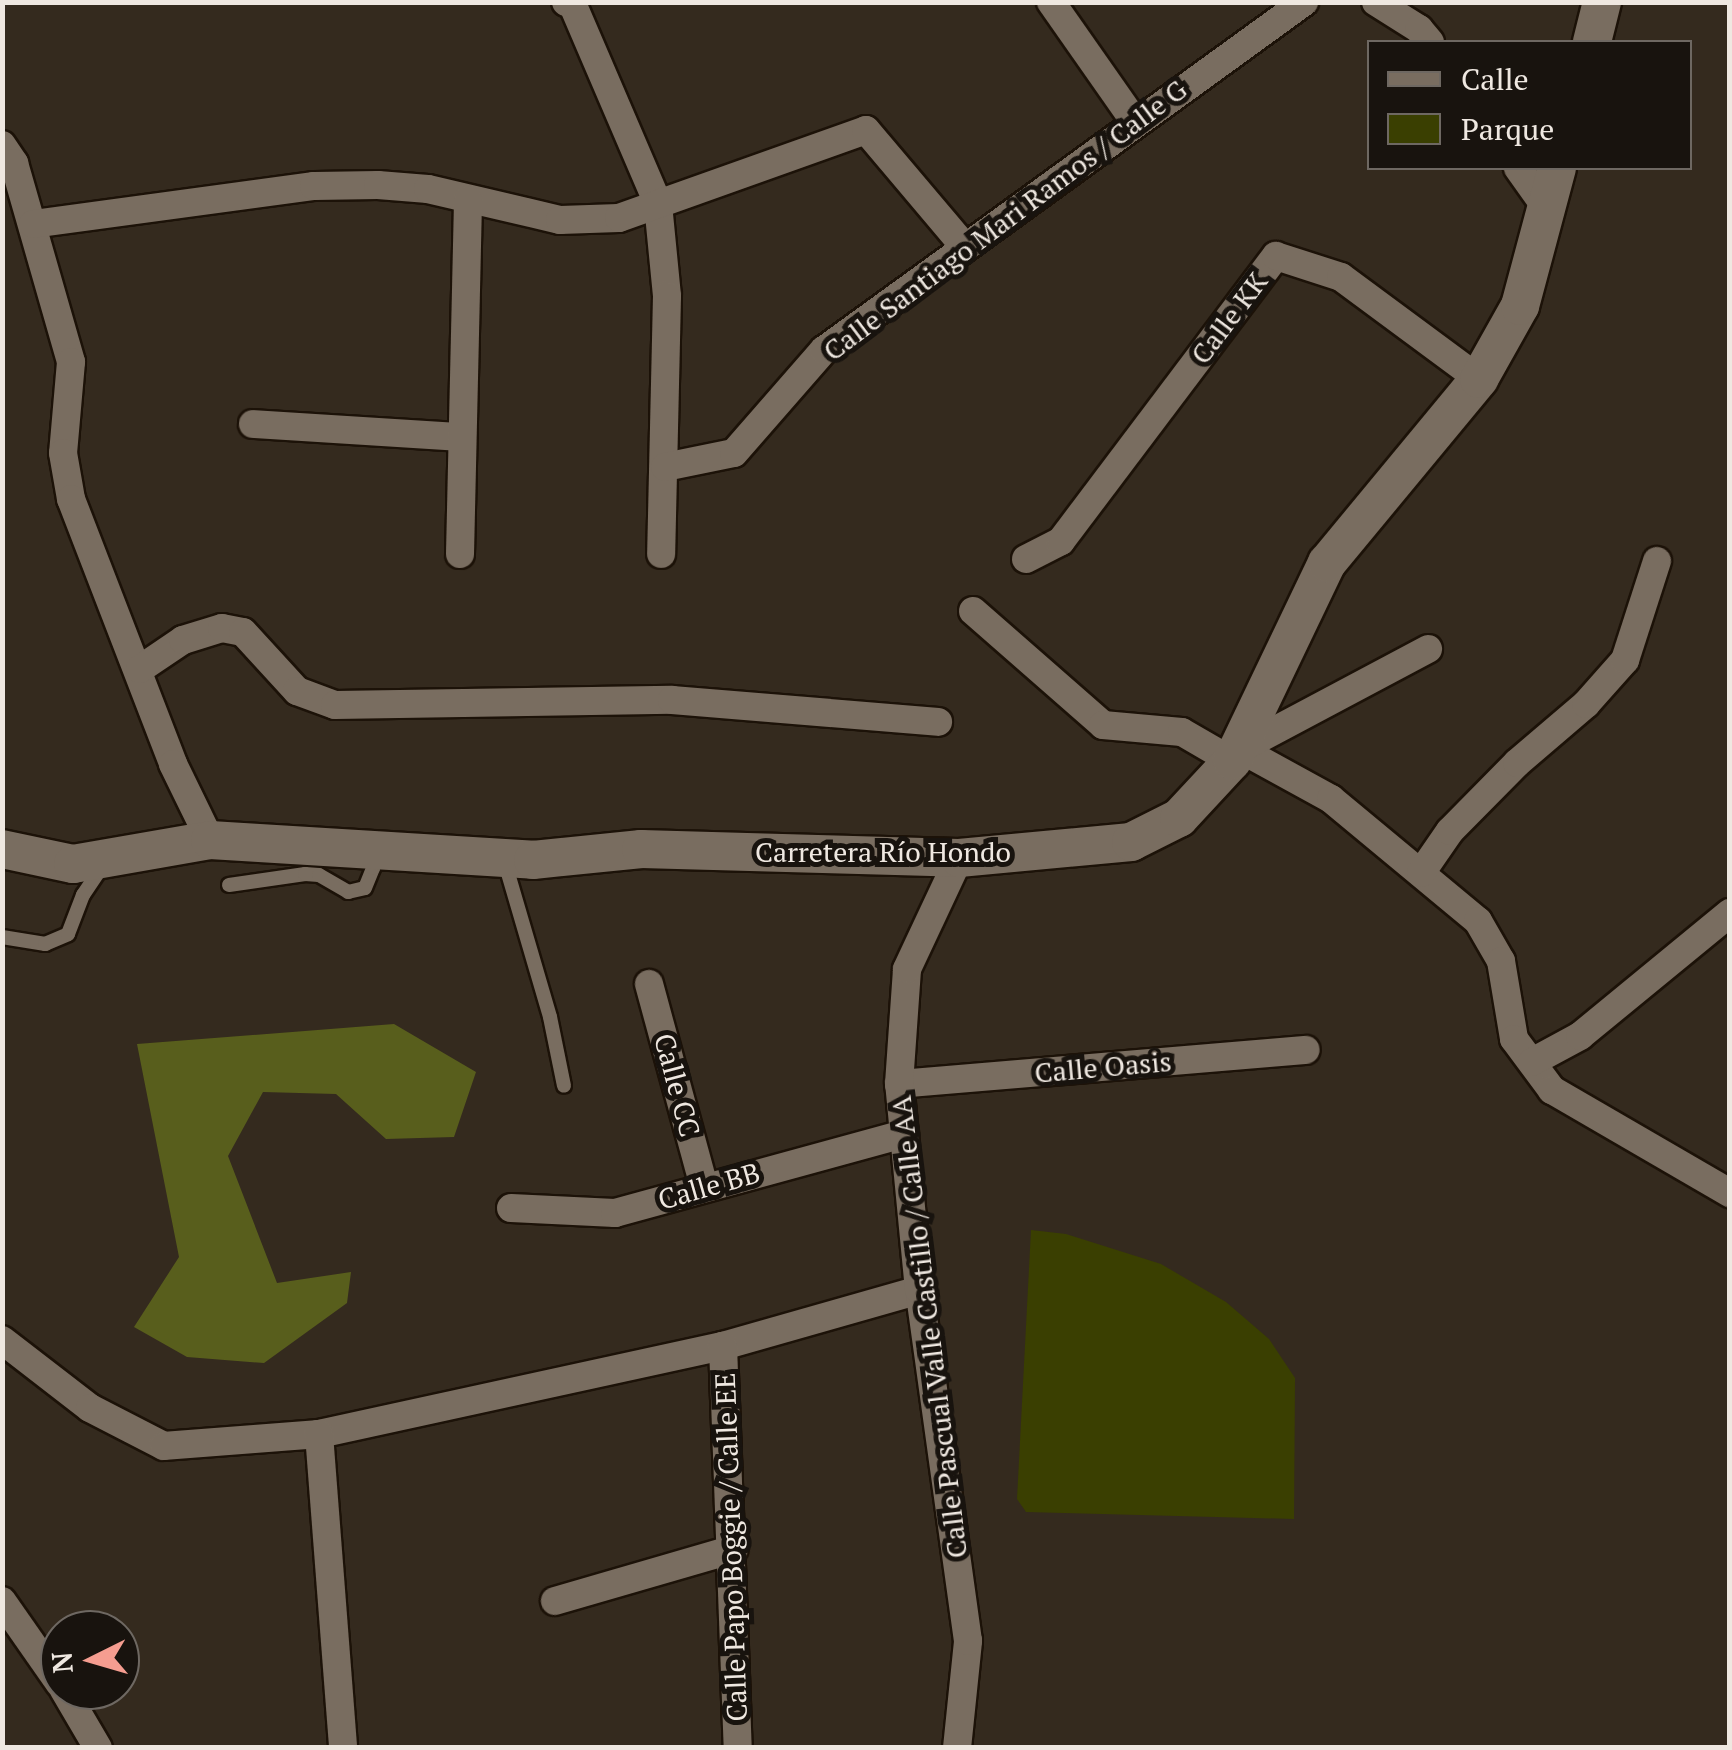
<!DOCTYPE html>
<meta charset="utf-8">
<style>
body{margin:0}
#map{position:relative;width:1732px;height:1750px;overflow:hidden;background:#342a1e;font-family:"PT Serif",serif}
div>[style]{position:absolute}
.green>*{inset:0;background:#3a3f01}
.forest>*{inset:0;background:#585e1c}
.roads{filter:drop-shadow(2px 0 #1c1208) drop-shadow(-2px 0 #1c1208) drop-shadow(0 2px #1c1208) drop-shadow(0 -2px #1c1208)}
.lane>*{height:14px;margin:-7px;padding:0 7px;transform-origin:7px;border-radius:7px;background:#796d60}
.street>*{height:28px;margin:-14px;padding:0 14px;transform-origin:14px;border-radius:14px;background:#796d60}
.secondary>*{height:38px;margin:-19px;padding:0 19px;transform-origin:19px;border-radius:19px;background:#796d60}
span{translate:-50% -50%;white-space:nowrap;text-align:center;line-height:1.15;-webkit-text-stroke:10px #18130e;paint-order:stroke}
.street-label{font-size:28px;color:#efe8e1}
.frame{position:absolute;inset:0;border:5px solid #efe8e1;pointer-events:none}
.legend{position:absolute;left:1367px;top:40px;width:325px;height:130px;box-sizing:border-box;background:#18130e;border:2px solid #6e6862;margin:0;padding:12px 18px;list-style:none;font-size:30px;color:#efe8e1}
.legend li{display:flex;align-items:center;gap:20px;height:50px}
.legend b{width:50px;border:2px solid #6e6862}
.north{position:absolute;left:40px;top:1610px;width:100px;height:100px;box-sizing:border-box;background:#18130e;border:2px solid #6e6862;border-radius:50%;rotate:265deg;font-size:28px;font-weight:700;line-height:40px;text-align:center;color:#efe8e1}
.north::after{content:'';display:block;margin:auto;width:35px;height:45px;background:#f59d90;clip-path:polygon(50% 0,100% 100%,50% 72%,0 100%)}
</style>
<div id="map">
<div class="green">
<div style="clip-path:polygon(1031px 1230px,1066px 1234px,1161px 1264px,1226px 1302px,1269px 1339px,1295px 1378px,1294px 1519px,1026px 1512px,1017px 1499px)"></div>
</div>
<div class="forest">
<div style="clip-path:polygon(394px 1024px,476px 1072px,454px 1137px,386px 1139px,336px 1094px,263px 1092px,228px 1156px,277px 1283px,351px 1272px,347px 1303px,264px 1363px,187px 1357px,134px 1327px,179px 1257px,137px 1044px)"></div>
</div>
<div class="roads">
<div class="lane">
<div style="left:505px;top:863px;width:160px;rotate:73.7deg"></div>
<div style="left:550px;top:1017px;width:70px;rotate:78.5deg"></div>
<div style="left:229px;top:885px;width:77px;rotate:-8.2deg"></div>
<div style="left:305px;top:874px;width:14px;rotate:4deg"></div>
<div style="left:319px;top:875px;width:34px;rotate:30deg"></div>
<div style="left:348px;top:892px;width:17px;rotate:-13deg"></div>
<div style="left:365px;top:888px;width:22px;rotate:-68deg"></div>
<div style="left:373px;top:868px;width:17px;rotate:-90deg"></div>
<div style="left:2px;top:937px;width:44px;rotate:9.2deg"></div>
<div style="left:45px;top:944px;width:25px;rotate:-23deg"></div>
<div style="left:68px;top:934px;width:42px;rotate:-69deg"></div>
<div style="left:83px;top:895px;width:34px;rotate:-56deg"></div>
</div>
<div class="street">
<div style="left:566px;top:2px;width:6px;rotate:9deg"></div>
<div style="left:572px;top:3px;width:219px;rotate:66.8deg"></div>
<div style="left:658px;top:204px;width:92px;rotate:84.4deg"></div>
<div style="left:667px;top:296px;width:258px;rotate:91.3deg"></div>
<div style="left:1051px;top:2px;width:146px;rotate:55deg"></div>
<div style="left:1376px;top:2px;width:51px;rotate:32.1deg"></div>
<div style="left:1419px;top:29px;width:17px;rotate:50deg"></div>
<div style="left:2px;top:145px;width:22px;rotate:56deg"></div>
<div style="left:14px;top:163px;width:207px;rotate:74deg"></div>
<div style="left:71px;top:362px;width:91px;rotate:95deg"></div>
<div style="left:63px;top:453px;width:47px;rotate:80.1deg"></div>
<div style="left:71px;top:499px;width:284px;rotate:68.9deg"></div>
<div style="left:173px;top:764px;width:85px;rotate:64deg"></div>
<div style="left:1518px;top:168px;width:47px;rotate:54.6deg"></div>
<div style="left:33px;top:224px;width:284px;rotate:-7.7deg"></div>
<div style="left:314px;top:186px;width:64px;rotate:-0.9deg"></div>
<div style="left:378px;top:185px;width:50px;rotate:4.6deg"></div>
<div style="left:428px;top:189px;width:136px;rotate:13.2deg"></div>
<div style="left:560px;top:220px;width:59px;rotate:-1.9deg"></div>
<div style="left:619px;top:218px;width:262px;rotate:-19.6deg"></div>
<div style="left:866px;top:130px;width:153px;rotate:49.8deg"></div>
<div style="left:253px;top:424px;width:207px;rotate:3.6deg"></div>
<div style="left:665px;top:467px;width:70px;rotate:-11.5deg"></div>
<div style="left:734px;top:453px;width:137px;rotate:-48.9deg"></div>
<div style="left:824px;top:350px;width:593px;rotate:-35.94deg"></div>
<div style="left:460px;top:554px;width:354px;rotate:-88.7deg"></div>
<div style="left:1026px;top:559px;width:39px;rotate:-27deg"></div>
<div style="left:1061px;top:541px;width:357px;rotate:-53deg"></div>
<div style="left:1276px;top:256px;width:68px;rotate:17.9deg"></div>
<div style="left:1341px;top:277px;width:172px;rotate:36.5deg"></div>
<div style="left:973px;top:611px;width:173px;rotate:41.2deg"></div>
<div style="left:1103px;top:725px;width:79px;rotate:5.1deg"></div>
<div style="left:1182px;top:732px;width:58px;rotate:30.1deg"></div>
<div style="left:140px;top:669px;width:52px;rotate:-34deg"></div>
<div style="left:183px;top:640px;width:41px;rotate:-17.1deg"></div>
<div style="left:222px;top:628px;width:21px;rotate:11deg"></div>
<div style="left:243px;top:632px;width:80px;rotate:47.5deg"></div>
<div style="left:297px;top:691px;width:40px;rotate:20.2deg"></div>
<div style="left:335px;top:705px;width:337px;rotate:-0.9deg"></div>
<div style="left:672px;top:700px;width:267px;rotate:4.7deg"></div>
<div style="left:1240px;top:749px;width:104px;rotate:28.8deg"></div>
<div style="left:1331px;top:799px;width:191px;rotate:39.7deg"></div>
<div style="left:1478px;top:921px;width:46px;rotate:60.1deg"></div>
<div style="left:1501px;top:961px;width:79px;rotate:80.5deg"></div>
<div style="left:1514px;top:1039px;width:64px;rotate:53.3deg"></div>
<div style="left:1552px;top:1090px;width:206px;rotate:30.1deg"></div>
<div style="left:1240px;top:749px;width:213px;rotate:-28deg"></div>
<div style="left:1421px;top:873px;width:51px;rotate:-55.4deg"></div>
<div style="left:1450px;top:831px;width:95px;rotate:-45.4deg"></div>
<div style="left:1517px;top:763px;width:91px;rotate:-40.5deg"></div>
<div style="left:1586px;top:704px;width:59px;rotate:-48.4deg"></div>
<div style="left:1625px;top:660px;width:104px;rotate:-72.1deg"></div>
<div style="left:649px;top:984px;width:209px;rotate:74.8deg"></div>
<div style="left:1532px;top:1062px;width:55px;rotate:-28.4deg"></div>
<div style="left:1580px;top:1036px;width:194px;rotate:-39.4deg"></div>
<div style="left:899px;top:1084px;width:408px;rotate:-4.8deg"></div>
<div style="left:511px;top:1208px;width:104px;rotate:2.8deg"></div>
<div style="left:615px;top:1213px;width:300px;rotate:-15.3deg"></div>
<div style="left:2px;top:1340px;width:111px;rotate:37.7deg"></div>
<div style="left:90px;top:1408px;width:83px;rotate:27.2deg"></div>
<div style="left:164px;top:1446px;width:155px;rotate:-4.4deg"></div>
<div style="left:319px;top:1434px;width:413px;rotate:-12.3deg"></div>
<div style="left:723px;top:1346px;width:204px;rotate:-15.9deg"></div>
<div style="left:723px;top:1346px;width:402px;rotate:87.9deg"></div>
<div style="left:319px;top:1434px;width:315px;rotate:85.6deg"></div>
<div style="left:2px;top:1601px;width:101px;rotate:55.1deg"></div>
<div style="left:555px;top:1601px;width:186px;rotate:-16.2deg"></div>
<div style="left:64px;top:1690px;width:67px;rotate:59.6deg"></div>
<div style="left:957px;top:1748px;width:108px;rotate:-84.1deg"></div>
<div style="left:968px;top:1641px;width:354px;rotate:-97.9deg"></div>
<div style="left:919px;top:1290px;width:207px;rotate:-95.5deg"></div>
<div style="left:899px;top:1084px;width:115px;rotate:-86deg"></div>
<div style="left:907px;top:969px;width:123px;rotate:-64.9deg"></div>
</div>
<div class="secondary">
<div style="left:1592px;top:42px;width:41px;rotate:-76deg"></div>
<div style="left:2px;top:849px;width:73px;rotate:11.9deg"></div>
<div style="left:73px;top:864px;width:139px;rotate:-9.9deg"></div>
<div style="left:210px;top:840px;width:324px;rotate:3.5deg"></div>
<div style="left:533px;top:860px;width:109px;rotate:-5.8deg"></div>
<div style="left:641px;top:849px;width:318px;rotate:1.6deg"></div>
<div style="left:959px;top:858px;width:173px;rotate:-5.3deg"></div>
<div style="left:1131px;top:842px;width:54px;rotate:-26.6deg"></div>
<div style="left:1179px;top:818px;width:78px;rotate:-47.1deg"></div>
<div style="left:1232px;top:761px;width:220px;rotate:-64.4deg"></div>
<div style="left:1327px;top:563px;width:239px;rotate:-50.4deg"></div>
<div style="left:1479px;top:379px;width:84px;rotate:-60.7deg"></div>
<div style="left:1520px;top:306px;width:143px;rotate:-75deg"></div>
</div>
</div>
<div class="street-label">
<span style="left:1005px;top:220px;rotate:-37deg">Calle Santiago Mari Ramos / Calle G</span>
<span style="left:1229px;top:318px;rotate:-53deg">Calle KK</span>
<span style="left:883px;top:852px">Carretera Río Hondo</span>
<span style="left:1103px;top:1067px;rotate:-5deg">Calle Oasis</span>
<span style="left:677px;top:1085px;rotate:75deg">Calle CC</span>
<span style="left:709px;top:1186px;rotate:-16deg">Calle BB</span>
<span style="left:929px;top:1327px;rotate:-97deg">Calle Pascual Valle Castillo / Calle AA</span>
<span style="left:731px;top:1547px;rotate:-92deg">Calle Papo Boggie / Calle EE</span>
</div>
<div class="frame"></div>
<ul class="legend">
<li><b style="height:12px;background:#796d60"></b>Calle</li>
<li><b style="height:28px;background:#3a3f01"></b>Parque</li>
</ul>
<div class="north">N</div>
</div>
